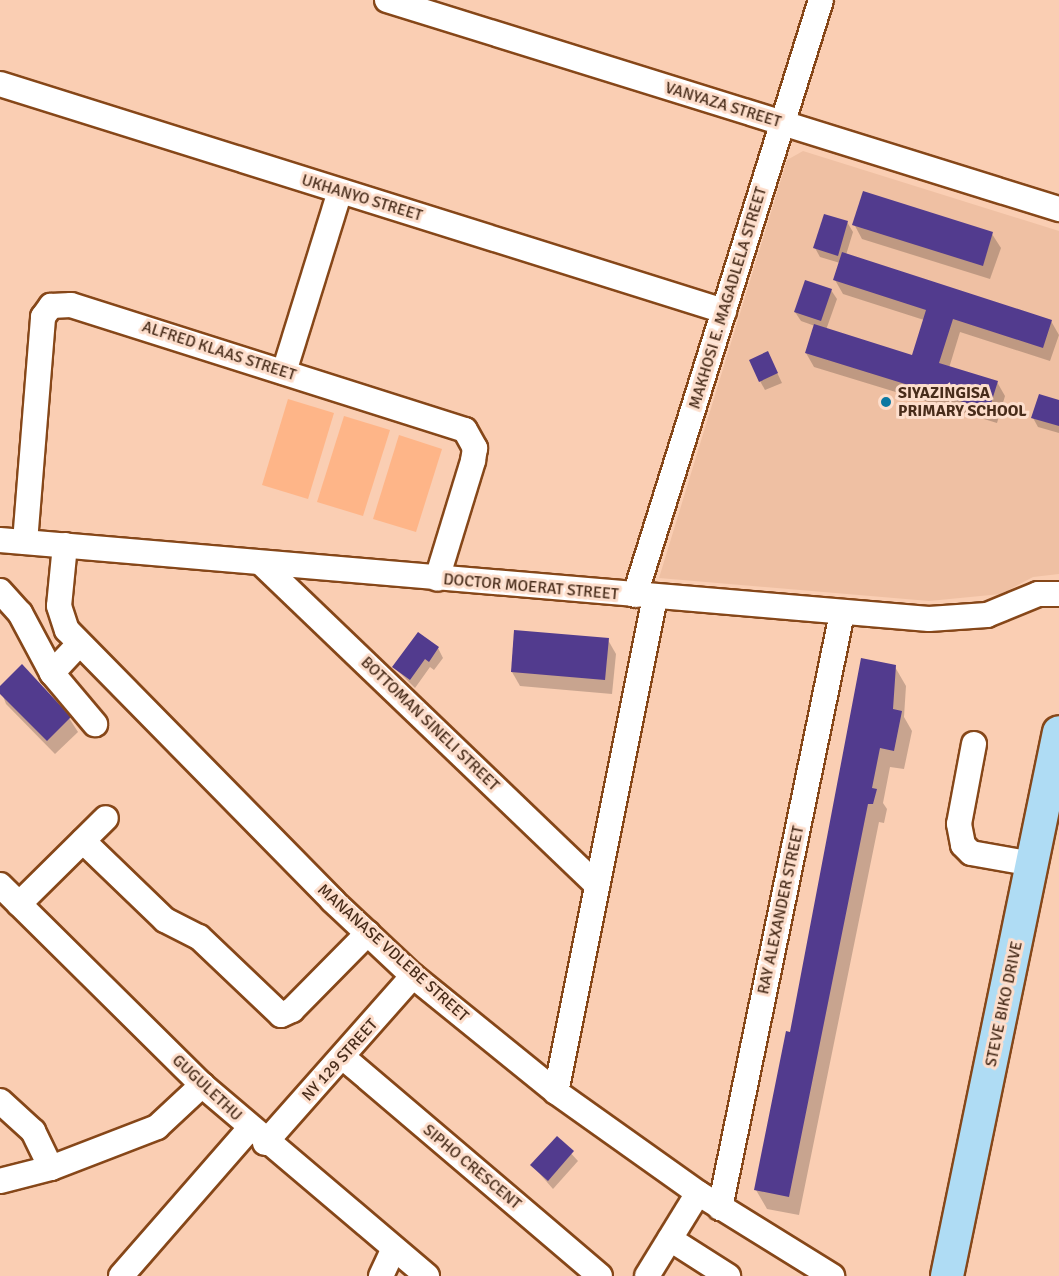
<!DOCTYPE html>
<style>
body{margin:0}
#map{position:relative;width:1059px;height:1276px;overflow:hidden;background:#faceb3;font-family:Signika,sans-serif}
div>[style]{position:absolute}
.built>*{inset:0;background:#efc0a3}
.green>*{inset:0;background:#feb588}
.shadow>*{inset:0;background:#0003}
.building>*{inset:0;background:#523b8e}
.roads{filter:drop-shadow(2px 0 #864719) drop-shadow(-2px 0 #864719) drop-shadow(0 2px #864719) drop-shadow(0 -2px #864719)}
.minor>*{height:24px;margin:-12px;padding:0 12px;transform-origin:12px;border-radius:12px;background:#fff}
.major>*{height:32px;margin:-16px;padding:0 16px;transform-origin:16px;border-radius:16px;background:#afdcf4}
.dots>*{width:16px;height:16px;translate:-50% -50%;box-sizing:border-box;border:3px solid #fddecc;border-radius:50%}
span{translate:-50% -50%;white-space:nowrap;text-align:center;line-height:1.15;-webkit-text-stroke:6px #fddecc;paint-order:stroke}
.street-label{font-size:16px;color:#482c1a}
.poi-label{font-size:16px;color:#482c1a;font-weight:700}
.left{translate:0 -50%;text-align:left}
</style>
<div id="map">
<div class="built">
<div style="clip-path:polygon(803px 151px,1059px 231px,1059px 574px,1033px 577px,1001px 594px,929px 601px,659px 578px,787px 160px)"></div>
</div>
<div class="green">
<div style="clip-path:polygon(288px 399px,334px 413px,308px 499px,262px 485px)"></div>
<div style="clip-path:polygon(344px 416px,390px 430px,363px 516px,317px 502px)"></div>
<div style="clip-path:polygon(399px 435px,442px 449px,416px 532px,373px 519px)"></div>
</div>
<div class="shadow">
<div style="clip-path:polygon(847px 222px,853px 232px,846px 255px,1051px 321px,1059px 335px,1050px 361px,960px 332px,949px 368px,997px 382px,1005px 396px,997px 423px,814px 367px,806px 353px,815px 326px,801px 321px,795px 312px,831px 290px,837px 299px,826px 330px,913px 357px,924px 320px,843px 294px,835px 280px,840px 263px,820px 257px,815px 248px)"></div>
<div style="clip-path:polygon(854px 224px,992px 234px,1001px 248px,990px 279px,862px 239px)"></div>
<div style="clip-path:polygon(772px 362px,782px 383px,765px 390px,760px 381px)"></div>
<div style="clip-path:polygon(1059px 401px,1059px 433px,1038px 427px,1033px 418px)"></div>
<div style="clip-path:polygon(418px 634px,438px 648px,443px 658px,434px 670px,430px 667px,415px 688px,394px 667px)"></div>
<div style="clip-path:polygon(608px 640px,616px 654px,612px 694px,520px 686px,512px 672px)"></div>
<div style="clip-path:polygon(895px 667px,906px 686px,904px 717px,912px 731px,904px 769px,890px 767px,883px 803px,887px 809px,884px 823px,879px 822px,799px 1215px,767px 1209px,756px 1190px,791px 1034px)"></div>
<div style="clip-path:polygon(0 688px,69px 718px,78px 732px,55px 754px,6px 704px)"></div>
<div style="clip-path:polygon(557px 1138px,578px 1161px,553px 1189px,532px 1165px)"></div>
</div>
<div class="building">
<div style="clip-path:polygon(863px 191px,993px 232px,983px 266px,852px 225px)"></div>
<div style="clip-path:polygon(824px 214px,848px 221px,838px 256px,813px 248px)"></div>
<div style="clip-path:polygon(842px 252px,1052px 320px,1043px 348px,953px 319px,939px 363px,998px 381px,989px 410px,805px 353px,814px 324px,912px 355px,926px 310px,833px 280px)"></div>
<div style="clip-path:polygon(805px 280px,832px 289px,821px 321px,794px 312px)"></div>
<div style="clip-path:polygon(768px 351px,778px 373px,759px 382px,749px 360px)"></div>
<div style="clip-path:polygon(1039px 394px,1059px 400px,1059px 426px,1031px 418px)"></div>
<div style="clip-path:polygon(514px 630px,609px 638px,605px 680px,511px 672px)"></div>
<div style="clip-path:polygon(418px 632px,439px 647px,429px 662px,425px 659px,410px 680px,392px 667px)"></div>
<div style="clip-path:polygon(861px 658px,896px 665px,893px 709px,902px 711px,894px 751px,880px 748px,872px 788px,877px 789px,873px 804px,868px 804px,789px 1197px,754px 1190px,786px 1031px,790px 1032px)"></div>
<div style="clip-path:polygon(22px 664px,71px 717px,47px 741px,0 694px,0 686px)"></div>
<div style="clip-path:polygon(557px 1136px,574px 1151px,548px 1181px,530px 1165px)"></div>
</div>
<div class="roads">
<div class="minor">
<div style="left:387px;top:0;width:704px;rotate:17.28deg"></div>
<div style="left:0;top:84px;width:759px;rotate:17.41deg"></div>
<div style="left:284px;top:372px;width:189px;rotate:-72.8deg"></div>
<div style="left:0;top:540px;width:932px;rotate:4.86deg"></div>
<div style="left:929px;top:619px;width:58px;rotate:-3.9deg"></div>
<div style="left:987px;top:615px;width:55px;rotate:-22.4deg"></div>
<div style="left:1038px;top:594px;width:21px"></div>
<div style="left:25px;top:542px;width:226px;rotate:-85.4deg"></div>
<div style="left:43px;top:317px;width:14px;rotate:-54deg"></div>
<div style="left:51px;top:306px;width:20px;rotate:-3deg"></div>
<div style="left:71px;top:305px;width:413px;rotate:17.6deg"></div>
<div style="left:465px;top:430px;width:21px;rotate:61deg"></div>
<div style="left:475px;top:448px;width:13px;rotate:99deg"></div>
<div style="left:473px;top:461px;width:123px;rotate:107deg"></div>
<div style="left:65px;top:545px;width:61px;rotate:95.6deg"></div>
<div style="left:59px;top:606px;width:25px;rotate:72deg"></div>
<div style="left:67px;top:630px;width:380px;rotate:45.5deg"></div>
<div style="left:333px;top:901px;width:110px;rotate:43.2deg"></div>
<div style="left:413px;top:976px;width:184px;rotate:39deg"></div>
<div style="left:556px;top:1092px;width:174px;rotate:35.4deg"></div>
<div style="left:698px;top:1193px;width:158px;rotate:31.8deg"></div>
<div style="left:262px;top:564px;width:464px;rotate:43.8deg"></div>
<div style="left:0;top:591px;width:30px;rotate:48deg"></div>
<div style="left:20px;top:613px;width:68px;rotate:61.9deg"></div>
<div style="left:52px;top:673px;width:38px;rotate:-47deg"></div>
<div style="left:635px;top:595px;width:623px;rotate:-72.64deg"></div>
<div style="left:52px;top:673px;width:67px;rotate:49.9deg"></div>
<div style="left:974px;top:744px;width:81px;rotate:100.6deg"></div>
<div style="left:959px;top:824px;width:21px;rotate:79deg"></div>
<div style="left:963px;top:845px;width:11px;rotate:45deg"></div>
<div style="left:971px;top:853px;width:63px;rotate:10.1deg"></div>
<div style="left:83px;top:841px;width:114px;rotate:43.9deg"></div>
<div style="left:165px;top:920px;width:38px;rotate:27deg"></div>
<div style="left:199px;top:937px;width:113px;rotate:43.6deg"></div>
<div style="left:281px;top:1015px;width:12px;rotate:-24deg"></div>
<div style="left:292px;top:1010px;width:108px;rotate:-45.4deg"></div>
<div style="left:0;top:885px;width:284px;rotate:44.7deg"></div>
<div style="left:202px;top:1085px;width:295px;rotate:40.3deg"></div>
<div style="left:19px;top:904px;width:122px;rotate:-44.7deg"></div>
<div style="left:344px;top:1058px;width:336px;rotate:40.4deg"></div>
<div style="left:556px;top:1092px;width:505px;rotate:-78.69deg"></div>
<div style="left:0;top:1101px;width:45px;rotate:42.3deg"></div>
<div style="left:33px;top:1131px;width:41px;rotate:64.1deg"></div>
<div style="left:265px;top:1143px;width:223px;rotate:-48.5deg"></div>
<div style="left:0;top:1181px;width:53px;rotate:-14.3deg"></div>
<div style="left:51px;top:1168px;width:114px;rotate:-21.1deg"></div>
<div style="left:157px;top:1127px;width:62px;rotate:-43deg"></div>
<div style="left:720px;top:1208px;width:607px;rotate:-78.41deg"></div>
<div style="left:670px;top:1239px;width:69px;rotate:32.5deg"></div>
<div style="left:121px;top:1276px;width:196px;rotate:-48.9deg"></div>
<div style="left:381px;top:1276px;width:29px;rotate:-65deg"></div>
<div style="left:647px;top:1276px;width:97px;rotate:-58.4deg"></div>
</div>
<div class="major">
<div style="left:947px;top:1276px;width:555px;rotate:-78.37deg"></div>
</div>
</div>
<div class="dots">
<div style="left:886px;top:402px;background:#0c78a2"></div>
</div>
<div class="street-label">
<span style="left:723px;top:105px;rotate:17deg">VANYAZA STREET</span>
<span style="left:362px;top:198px;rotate:17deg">UKHANYO STREET</span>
<span style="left:728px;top:298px;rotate:-73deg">MAKHOSI E. MAGADLELA STREET</span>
<span style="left:219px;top:351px;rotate:18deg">ALFRED KLAAS STREET</span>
<span style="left:531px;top:587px;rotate:5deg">DOCTOR MOERAT STREET</span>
<span style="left:430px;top:724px;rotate:44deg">BOTTOMAN SINELI STREET</span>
<span style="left:781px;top:910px;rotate:-78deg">RAY ALEXANDER STREET</span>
<span style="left:393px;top:953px;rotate:42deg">MANANASE VDLEBE STREET</span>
<span style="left:1004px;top:1004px;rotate:-78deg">STEVE BIKO DRIVE</span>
<span style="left:340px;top:1060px;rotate:-48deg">NY 129 STREET</span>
<span style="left:207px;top:1088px;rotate:43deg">GUGULETHU</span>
<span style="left:472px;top:1167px;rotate:40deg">SIPHO CRESCENT</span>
</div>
<div class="poi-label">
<span class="left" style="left:898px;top:402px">SIYAZINGISA<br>PRIMARY SCHOOL</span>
</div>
</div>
